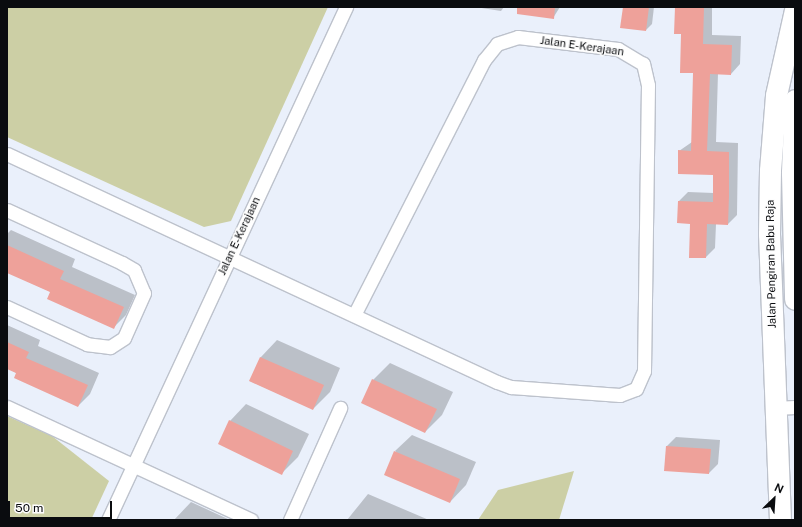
<!DOCTYPE html>
<style>
body{margin:0}
#map{position:relative;width:802px;height:527px;overflow:hidden;background:#eaf0fb;font-family:"Public Sans",sans-serif}
div>[style]{position:absolute}
.green>*{inset:0;background:#cccfa5}
.shadow>*{inset:0;background:#0003}
.building>*{inset:0;background:#eea19a}
.roads{filter:drop-shadow(1px 0 #bdc2cc) drop-shadow(-1px 0 #bdc2cc) drop-shadow(0 1px #bdc2cc) drop-shadow(0 -1px #bdc2cc)}
.street>*{height:13px;margin:-6.5px;padding:0 6.5px;transform-origin:6.5px;border-radius:6.5px;background:#fff}
.primary>*{height:21px;margin:-10.5px;padding:0 10.5px;transform-origin:10.5px;border-radius:10.5px;background:#fff}
span{translate:-50% -50%;white-space:nowrap;text-align:center;line-height:1.15;-webkit-text-stroke:3px #fdfdfd;paint-order:stroke}
.street-label{font-size:11px;color:#0a0c0f}
.frame{position:absolute;inset:0;border:8px solid #0a0c0f;pointer-events:none}
.north{position:absolute;left:754px;top:479px;width:40px;height:40px;-webkit-text-stroke:3px #fdfdfd;paint-order:stroke;rotate:25deg;font-size:11px;font-weight:700;line-height:16px;text-align:center;color:#0a0c0f}
.north::after{content:'';display:block;margin:auto;width:14px;height:18px;background:#0a0c0f;clip-path:polygon(50% 0,100% 100%,50% 72%,0 100%)}
.scale{position:absolute;left:8px;top:501px;width:104px;height:18px;box-sizing:border-box;border:2px solid #0a0c0f;border-top:0;padding-left:5px;font-size:12px;line-height:14px;white-space:nowrap;color:#0a0c0f;-webkit-text-stroke:3px #fdfdfd;paint-order:stroke}
</style>
<div id="map">
<div class="green">
<div style="clip-path:polygon(7px 7px,328px 7px,231px 221px,204px 227px,7px 137px)"></div>
<div style="clip-path:polygon(7px 416px,52px 436px,109px 481px,91px 520px,7px 520px)"></div>
<div style="clip-path:polygon(574px 471px,559px 520px,478px 520px,498px 490px)"></div>
</div>
<div class="shadow">
<div style="clip-path:polygon(475px 7px,504px 7px,501px 11px)"></div>
<div style="clip-path:polygon(528px 7px,560px 7px,553px 18px)"></div>
<div style="clip-path:polygon(624px 7px,654px 7px,652px 24px,646px 30px)"></div>
<div style="clip-path:polygon(676px 7px,712px 7px,712px 35px,741px 36px,740px 64px,731px 74px,718px 73px,716px 142px,738px 143px,737px 215px,728px 224px,716px 224px,715px 248px,706px 257px,679px 201px,688px 192px,714px 193px,714px 174px,679px 151px,692px 142px,694px 72px)"></div>
<div style="clip-path:polygon(11px 230px,75px 259px,72px 267px,135px 295px,126px 315px,114px 327px,51px 292px,7px 272px,7px 234px)"></div>
<div style="clip-path:polygon(7px 325px,40px 340px,38px 346px,99px 373px,90px 394px,78px 406px,7px 368px)"></div>
<div style="clip-path:polygon(277px 340px,340px 368px,330px 392px,313px 409px,250px 381px,261px 357px)"></div>
<div style="clip-path:polygon(390px 363px,453px 392px,442px 415px,425px 432px,373px 380px)"></div>
<div style="clip-path:polygon(246px 404px,309px 434px,298px 457px,282px 473px,230px 421px)"></div>
<div style="clip-path:polygon(412px 435px,476px 462px,466px 485px,450px 502px,395px 451px)"></div>
<div style="clip-path:polygon(676px 437px,720px 440px,718px 464px,709px 473px,665px 470px,667px 446px)"></div>
<div style="clip-path:polygon(368px 494px,429px 520px,347px 520px)"></div>
<div style="clip-path:polygon(191px 502px,230px 520px,174px 520px)"></div>
</div>
<div class="building">
<div style="clip-path:polygon(517px 7px,555px 7px,554px 19px,517px 14px)"></div>
<div style="clip-path:polygon(623px 7px,649px 7px,646px 31px,620px 28px)"></div>
<div style="clip-path:polygon(675px 7px,704px 7px,703px 44px,732px 45px,731px 75px,710px 74px,707px 151px,729px 152px,729px 196px,728px 225px,707px 224px,706px 258px,689px 258px,690px 224px,677px 223px,678px 201px,713px 202px,713px 175px,678px 174px,678px 150px,691px 151px,693px 73px,680px 73px,681px 34px,674px 34px)"></div>
<div style="clip-path:polygon(7px 245px,64px 271px,60px 279px,124px 307px,114px 329px,47px 299px,50px 292px,7px 273px)"></div>
<div style="clip-path:polygon(7px 342px,29px 352px,26px 358px,88px 385px,78px 407px,14px 378px,16px 373px,7px 369px)"></div>
<div style="clip-path:polygon(260px 357px,324px 385px,313px 410px,249px 381px)"></div>
<div style="clip-path:polygon(372px 379px,437px 409px,425px 433px,361px 403px)"></div>
<div style="clip-path:polygon(229px 420px,293px 451px,282px 475px,218px 444px)"></div>
<div style="clip-path:polygon(666px 446px,711px 449px,709px 474px,664px 471px)"></div>
<div style="clip-path:polygon(394px 451px,460px 479px,450px 503px,384px 475px)"></div>
</div>
<div class="roads">
<div class="street">
<div style="left:7px;top:154px;width:540px;rotate:24.95deg"></div>
<div style="left:497px;top:382px;width:15px;rotate:20deg"></div>
<div style="left:511px;top:387px;width:109px;rotate:4.2deg"></div>
<div style="left:620px;top:395px;width:17px;rotate:-21deg"></div>
<div style="left:636px;top:389px;width:20px;rotate:-66deg"></div>
<div style="left:644px;top:371px;width:286px;rotate:-89.2deg"></div>
<div style="left:648px;top:85px;width:22px;rotate:-103deg"></div>
<div style="left:643px;top:64px;width:29px;rotate:-149deg"></div>
<div style="left:618px;top:49px;width:101px;rotate:-173.2deg"></div>
<div style="left:518px;top:37px;width:22px;rotate:162deg"></div>
<div style="left:497px;top:44px;width:21px;rotate:129deg"></div>
<div style="left:484px;top:60px;width:286px;rotate:117deg"></div>
<div style="left:7px;top:210px;width:127px;rotate:24.7deg"></div>
<div style="left:122px;top:263px;width:14px;rotate:30deg"></div>
<div style="left:134px;top:270px;width:25px;rotate:67deg"></div>
<div style="left:144px;top:293px;width:49px;rotate:114deg"></div>
<div style="left:124px;top:338px;width:17px;rotate:147deg"></div>
<div style="left:110px;top:347px;width:23px;rotate:-173deg"></div>
<div style="left:87px;top:344px;width:88px;rotate:-155.2deg"></div>
<div style="left:7px;top:407px;width:269px;rotate:24.8deg"></div>
<div style="left:774px;top:408px;width:21px;rotate:-3deg"></div>
<div style="left:108px;top:520px;width:566px;rotate:-65.11deg"></div>
<div style="left:290px;top:520px;width:123px;rotate:-65.9deg"></div>
</div>
<div class="primary">
<div style="left:795px;top:100px;width:73px;rotate:92.4deg"></div>
<div style="left:792px;top:173px;width:126px;rotate:88.6deg"></div>
<div style="left:780px;top:520px;width:286px;rotate:-92.2deg"></div>
<div style="left:769px;top:234px;width:64px;rotate:-89.1deg"></div>
<div style="left:770px;top:170px;width:75px;rotate:-85.4deg"></div>
<div style="left:776px;top:95px;width:87px;rotate:-77.4deg"></div>
</div>
</div>
<div class="street-label">
<span style="left:582px;top:46px;rotate:8deg">Jalan E-Kerajaan</span>
<span style="left:239px;top:236px;rotate:-65deg">Jalan E-Kerajaan</span>
<span style="left:771px;top:264px;rotate:-91deg">Jalan Pengiran Babu Raja</span>
</div>
<div class="frame"></div>
<div class="north">N</div>
<div class="scale">50 m</div>
</div>
